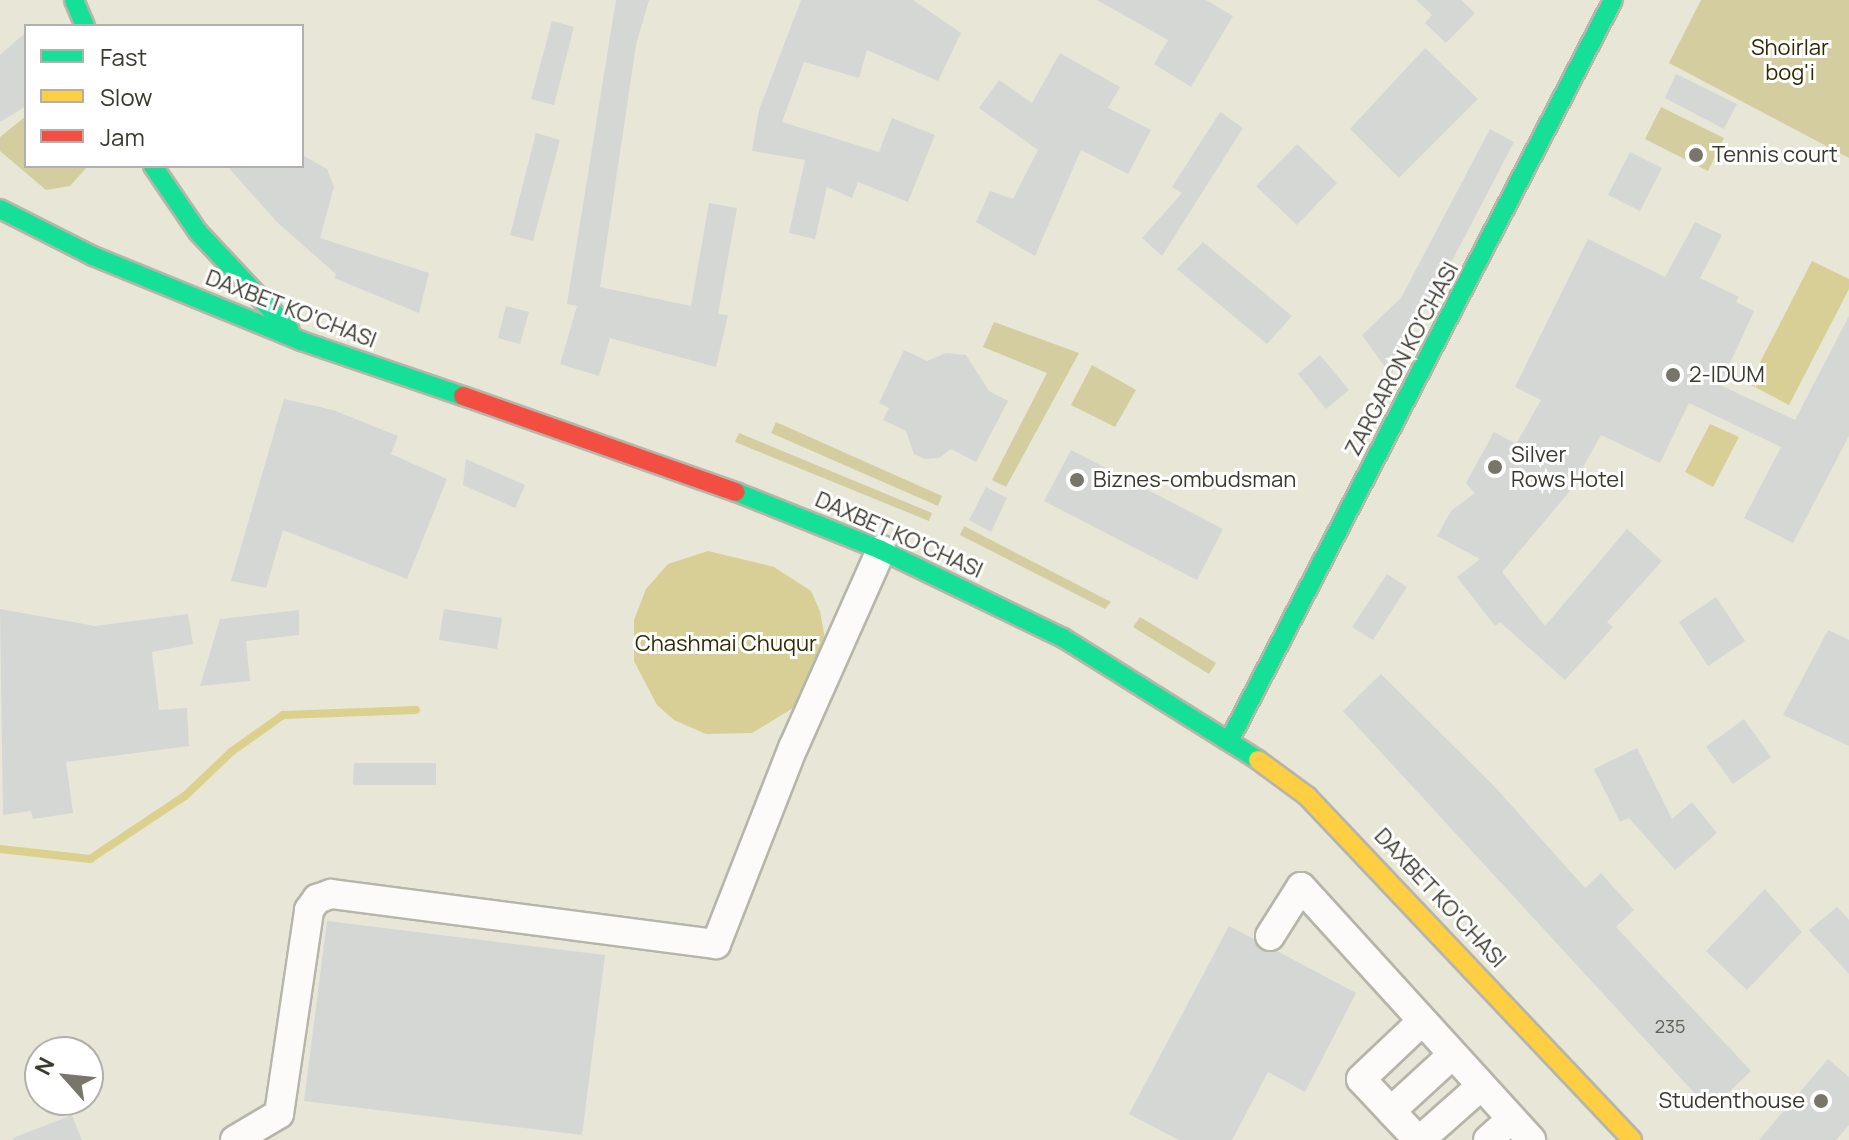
<!DOCTYPE html>
<style>
body{margin:0}
#map{position:relative;width:1849px;height:1140px;overflow:hidden;background:#e8e6d7;font-family:Manrope,sans-serif}
div>[style]{position:absolute}
.green>*{inset:0;background:#d4cd9f}
.forest>*{inset:0;background:#d8cf97}
.stream>*{height:8px;margin:-4px;padding:0 4px;transform-origin:4px;border-radius:4px;background:#dbd08c}
.building>*{inset:0;background:#d5d7d5}
.roads{filter:drop-shadow(2px 0 #b6b5a9) drop-shadow(-2px 0 #b6b5a9) drop-shadow(0 2px #b6b5a9) drop-shadow(0 -2px #b6b5a9)}
.street>*{height:28px;margin:-14px;padding:0 14px;transform-origin:14px;border-radius:14px;background:#fcfbf9}
.fast>*{height:18px;margin:-9px;padding:0 9px;transform-origin:9px;border-radius:9px;background:#16e098}
.slow>*{height:18px;margin:-9px;padding:0 9px;transform-origin:9px;border-radius:9px;background:#ffcf43}
.jam>*{height:18px;margin:-9px;padding:0 9px;transform-origin:9px;border-radius:9px;background:#f24e42}
.dots>*{width:22px;height:22px;translate:-50% -50%;box-sizing:border-box;border:4px solid #fff;border-radius:50%}
span{translate:-50% -50%;white-space:nowrap;text-align:center;line-height:1.15;-webkit-text-stroke:6px #fff;paint-order:stroke}
.number-label{font-size:18px;color:#626158}
.number-label span{-webkit-text-stroke-width:0}
.park-label{font-size:22px;color:#302a02}
.poi-label{font-size:22px;color:#3b3a2f}
.left{translate:0 -50%;text-align:left}
.right{translate:-100% -50%;text-align:right}
.street-label{font-size:22px;color:#3b3a2f}
.legend{position:absolute;left:24px;top:24px;width:280px;height:144px;box-sizing:border-box;background:#fff;border:2px solid #b1b0ac;margin:0;padding:10px 14px;list-style:none;font-size:24px;color:#3b3a2f}
.legend li{display:flex;align-items:center;gap:16px;height:40px}
.legend b{width:40px;border:2px solid #b1b0ac}
.north{position:absolute;left:24px;top:1036px;width:80px;height:80px;box-sizing:border-box;background:#fff;border:2px solid #b1b0ac;border-radius:50%;rotate:297deg;font-size:22px;font-weight:700;line-height:32px;text-align:center;color:#3b3a2f}
.north::after{content:'';display:block;margin:auto;width:28px;height:36px;background:#78766a;clip-path:polygon(50% 0,100% 100%,50% 72%,0 100%)}
</style>
<div id="map">
<div class="green">
<div style="clip-path:polygon(1701px 0,1849px 0,1849px 158px,1669px 63px)"></div>
<div style="clip-path:polygon(1661px 107px,1724px 138px,1708px 171px,1645px 139px)"></div>
<div style="clip-path:polygon(26px 116px,26px 166px,88px 166px,70px 186px,46px 190px,0 151px,0 137px)"></div>
<div style="clip-path:polygon(994px 322px,1079px 353px,1006px 487px,992px 480px,1047px 373px,983px 347px)"></div>
<div style="clip-path:polygon(1092px 365px,1136px 390px,1115px 427px,1071px 405px)"></div>
<div style="clip-path:polygon(776px 422px,942px 496px,938px 506px,771px 433px)"></div>
<div style="clip-path:polygon(739px 433px,932px 513px,929px 521px,735px 442px)"></div>
<div style="clip-path:polygon(964px 526px,1111px 602px,1105px 609px,960px 535px)"></div>
<div style="clip-path:polygon(1140px 617px,1216px 663px,1209px 674px,1133px 627px)"></div>
</div>
<div class="forest">
<div style="clip-path:polygon(1812px 261px,1849px 279px,1849px 289px,1789px 405px,1749px 384px)"></div>
<div style="clip-path:polygon(1710px 424px,1739px 437px,1713px 487px,1685px 472px)"></div>
<div style="clip-path:polygon(708px 551px,774px 567px,811px 591px,820px 611px,825px 639px,821px 666px,798px 705px,752px 733px,706px 734px,674px 720px,657px 705px,634px 661px,634px 620px,646px 589px,668px 564px)"></div>
</div>
<div class="stream">
<div style="left:0;top:849px;width:91px;rotate:6.3deg"></div>
<div style="left:90px;top:859px;width:114px;rotate:-33.6deg"></div>
<div style="left:185px;top:796px;width:64px;rotate:-43.7deg"></div>
<div style="left:231px;top:752px;width:64px;rotate:-35.4deg"></div>
<div style="left:283px;top:715px;width:133px;rotate:-2.2deg"></div>
</div>
<div class="building">
<div style="clip-path:polygon(616px 0,649px 0,636px 45px,600px 287px,691px 306px,709px 203px,737px 208px,718px 314px,728px 315px,716px 367px,610px 338px,599px 376px,560px 364px,577px 306px,567px 304px)"></div>
<div style="clip-path:polygon(801px 0,913px 0,961px 33px,938px 81px,867px 50px,859px 78px,804px 62px,782px 122px,879px 152px,892px 118px,935px 135px,908px 202px,858px 182px,852px 198px,827px 187px,815px 239px,789px 233px,805px 160px,752px 151px,759px 110px)"></div>
<div style="clip-path:polygon(1097px 0,1206px 0,1233px 16px,1191px 87px,1154px 64px,1168px 40px)"></div>
<div style="clip-path:polygon(1416px 0,1461px 0,1475px 13px,1446px 43px,1425px 23px,1432px 15px)"></div>
<div style="clip-path:polygon(552px 21px,574px 27px,554px 105px,531px 99px)"></div>
<div style="clip-path:polygon(26px 32px,26px 106px,0 122px,0 55px)"></div>
<div style="clip-path:polygon(1425px 48px,1478px 99px,1399px 178px,1350px 129px)"></div>
<div style="clip-path:polygon(1060px 53px,1120px 87px,1108px 108px,1151px 130px,1128px 174px,1081px 150px,1035px 256px,976px 222px,990px 191px,1013px 199px,1038px 150px,979px 108px,999px 80px,1032px 103px)"></div>
<div style="clip-path:polygon(1676px 74px,1737px 104px,1724px 129px,1665px 98px)"></div>
<div style="clip-path:polygon(1220px 112px,1243px 128px,1162px 256px,1142px 238px,1182px 193px,1172px 187px)"></div>
<div style="clip-path:polygon(1490px 129px,1514px 142px,1426px 311px,1421px 308px,1395px 356px,1392px 377px,1362px 335px,1401px 298px)"></div>
<div style="clip-path:polygon(536px 133px,560px 140px,533px 241px,510px 235px)"></div>
<div style="clip-path:polygon(1297px 144px,1337px 183px,1297px 225px,1256px 186px)"></div>
<div style="clip-path:polygon(1630px 152px,1662px 168px,1640px 211px,1608px 195px)"></div>
<div style="clip-path:polygon(302px 155px,327px 169px,334px 187px,320px 238px,429px 273px,419px 313px,334px 278px,336px 274px,278px 223px,227px 166px,302px 166px)"></div>
<div style="clip-path:polygon(1695px 222px,1722px 235px,1700px 278px,1739px 297px,1736px 302px,1754px 311px,1720px 385px,1795px 420px,1849px 316px,1849px 436px,1793px 543px,1744px 518px,1781px 447px,1689px 403px,1660px 463px,1601px 435px,1569px 492px,1502px 572px,1545px 626px,1627px 529px,1662px 561px,1607px 622px,1613px 627px,1565px 680px,1500px 622px,1495px 626px,1457px 577px,1480px 559px,1437px 536px,1451px 511px,1475px 493px,1466px 483px,1494px 432px,1516px 444px,1541px 400px,1515px 387px,1588px 239px,1665px 277px)"></div>
<div style="clip-path:polygon(1203px 242px,1292px 316px,1267px 344px,1177px 269px)"></div>
<div style="clip-path:polygon(506px 306px,529px 312px,520px 344px,498px 338px)"></div>
<div style="clip-path:polygon(904px 350px,927px 361px,946px 353px,966px 355px,989px 391px,1008px 401px,976px 462px,951px 449px,939px 458px,925px 459px,914px 454px,906px 431px,883px 420px,889px 408px,879px 403px)"></div>
<div style="clip-path:polygon(1320px 355px,1349px 390px,1326px 409px,1298px 374px)"></div>
<div style="clip-path:polygon(284px 399px,333px 410px,398px 436px,391px 454px,447px 479px,407px 579px,283px 530px,266px 588px,231px 581px)"></div>
<div style="clip-path:polygon(1071px 450px,1223px 529px,1197px 580px,1044px 501px)"></div>
<div style="clip-path:polygon(466px 459px,525px 485px,515px 508px,463px 485px)"></div>
<div style="clip-path:polygon(986px 487px,1007px 498px,991px 532px,969px 520px)"></div>
<div style="clip-path:polygon(1387px 574px,1407px 587px,1373px 640px,1352px 627px)"></div>
<div style="clip-path:polygon(1716px 597px,1745px 641px,1708px 666px,1679px 622px)"></div>
<div style="clip-path:polygon(0 609px,95px 626px,188px 614px,193px 644px,152px 652px,159px 710px,187px 708px,189px 746px,66px 762px,73px 813px,33px 819px,31px 811px,3px 815px)"></div>
<div style="clip-path:polygon(444px 609px,502px 618px,497px 649px,439px 640px)"></div>
<div style="clip-path:polygon(299px 610px,299px 635px,246px 641px,250px 681px,200px 686px,220px 619px)"></div>
<div style="clip-path:polygon(1828px 630px,1849px 640px,1849px 746px,1783px 715px)"></div>
<div style="clip-path:polygon(1381px 674px,1494px 786px,1585px 888px,1601px 873px,1634px 910px,1616px 927px,1751px 1071px,1710px 1110px,1343px 711px)"></div>
<div style="clip-path:polygon(1744px 719px,1771px 757px,1733px 784px,1706px 747px)"></div>
<div style="clip-path:polygon(1637px 748px,1672px 819px,1692px 802px,1717px 833px,1675px 870px,1629px 818px,1620px 822px,1594px 769px)"></div>
<div style="clip-path:polygon(354px 763px,436px 763px,436px 785px,353px 785px)"></div>
<div style="clip-path:polygon(1765px 889px,1802px 932px,1747px 990px,1706px 951px)"></div>
<div style="clip-path:polygon(1837px 907px,1849px 920px,1849px 974px,1809px 930px)"></div>
<div style="clip-path:polygon(327px 921px,605px 955px,582px 1135px,304px 1101px)"></div>
<div style="clip-path:polygon(1229px 926px,1254px 939px,1262px 951px,1277px 951px,1356px 993px,1305px 1092px,1268px 1072px,1232px 1140px,1179px 1140px,1129px 1114px)"></div>
<div style="clip-path:polygon(1828px 1059px,1849px 1077px,1849px 1125px,1836px 1140px,1759px 1140px)"></div>
<div style="clip-path:polygon(72px 1115px,82px 1140px,13px 1140px,13px 1138px)"></div>
</div>
<div class="roads">
<div class="street">
<div style="left:1270px;top:936px;width:58px;rotate:-57.7deg"></div>
<div style="left:1301px;top:887px;width:342px;rotate:47.7deg"></div>
<div style="left:1391px;top:1111px;width:81px;rotate:-42.5deg"></div>
<div style="left:235px;top:1140px;width:51px;rotate:-30.6deg"></div>
<div style="left:279px;top:1114px;width:206px;rotate:-81.6deg"></div>
<div style="left:309px;top:910px;width:14px;rotate:-54deg"></div>
<div style="left:317px;top:899px;width:15px;rotate:-20deg"></div>
<div style="left:331px;top:894px;width:388px;rotate:7.4deg"></div>
<div style="left:716px;top:944px;width:211px;rotate:-68.6deg"></div>
<div style="left:793px;top:748px;width:217px;rotate:-66deg"></div>
<div style="left:1418px;top:1140px;width:83px;rotate:-133.1deg"></div>
<div style="left:1361px;top:1079px;width:81px;rotate:-43.5deg"></div>
<div style="left:1420px;top:1140px;width:80px;rotate:-41.5deg"></div>
<div style="left:1488px;top:1140px;width:30px;rotate:-42deg"></div>
</div>
<div class="fast">
<div style="left:74px;top:0;width:28px;rotate:67deg"></div>
<div style="left:153px;top:166px;width:80px;rotate:55.7deg"></div>
<div style="left:198px;top:232px;width:134px;rotate:46.8deg"></div>
<div style="left:0;top:209px;width:104px;rotate:26.8deg"></div>
<div style="left:93px;top:256px;width:225px;rotate:22.2deg"></div>
<div style="left:301px;top:341px;width:171px;rotate:18.8deg"></div>
<div style="left:736px;top:492px;width:156px;rotate:21.8deg"></div>
<div style="left:881px;top:550px;width:202px;rotate:25.8deg"></div>
<div style="left:1063px;top:638px;width:230px;rotate:32deg"></div>
<div style="left:1230px;top:739px;width:832px;rotate:-62.6deg"></div>
</div>
<div class="slow">
<div style="left:1258px;top:760px;width:61px;rotate:36.3deg"></div>
<div style="left:1307px;top:796px;width:473px;rotate:46.6deg"></div>
</div>
<div class="jam">
<div style="left:463px;top:396px;width:289px;rotate:19.4deg"></div>
</div>
</div>
<div class="dots">
<div style="left:1696px;top:155px;background:#78766a"></div>
<div style="left:1673px;top:375px;background:#78766a"></div>
<div style="left:1495px;top:467px;background:#78766a"></div>
<div style="left:1077px;top:480px;background:#78766a"></div>
<div style="left:1821px;top:1101px;background:#78766a"></div>
</div>
<div class="number-label">
<span style="left:1670px;top:1026px">235</span>
</div>
<div class="park-label">
<span style="left:1790px;top:60px">Shoirlar<br>bog'i</span>
<span style="left:726px;top:644px">Chashmai Chuqur</span>
</div>
<div class="poi-label">
<span class="left" style="left:1712px;top:155px">Tennis court</span>
<span class="left" style="left:1689px;top:375px">2-IDUM</span>
<span class="left" style="left:1511px;top:467px">Silver<br>Rows Hotel</span>
<span class="left" style="left:1093px;top:480px">Biznes-ombudsman</span>
<span class="right" style="left:1805px;top:1101px">Studenthouse</span>
</div>
<div class="street-label">
<span style="left:291px;top:309px;rotate:21deg">DAXBET KO'CHASI</span>
<span style="left:1402px;top:359px;rotate:-62deg">ZARGARON KO'CHASI</span>
<span style="left:899px;top:535px;rotate:24deg">DAXBET KO'CHASI</span>
<span style="left:1440px;top:898px;rotate:47deg">DAXBET KO'CHASI</span>
</div>
<ul class="legend">
<li><b style="height:10px;background:#16e098"></b>Fast</li>
<li><b style="height:10px;background:#ffcf43"></b>Slow</li>
<li><b style="height:10px;background:#f24e42"></b>Jam</li>
</ul>
<div class="north">N</div>
</div>
